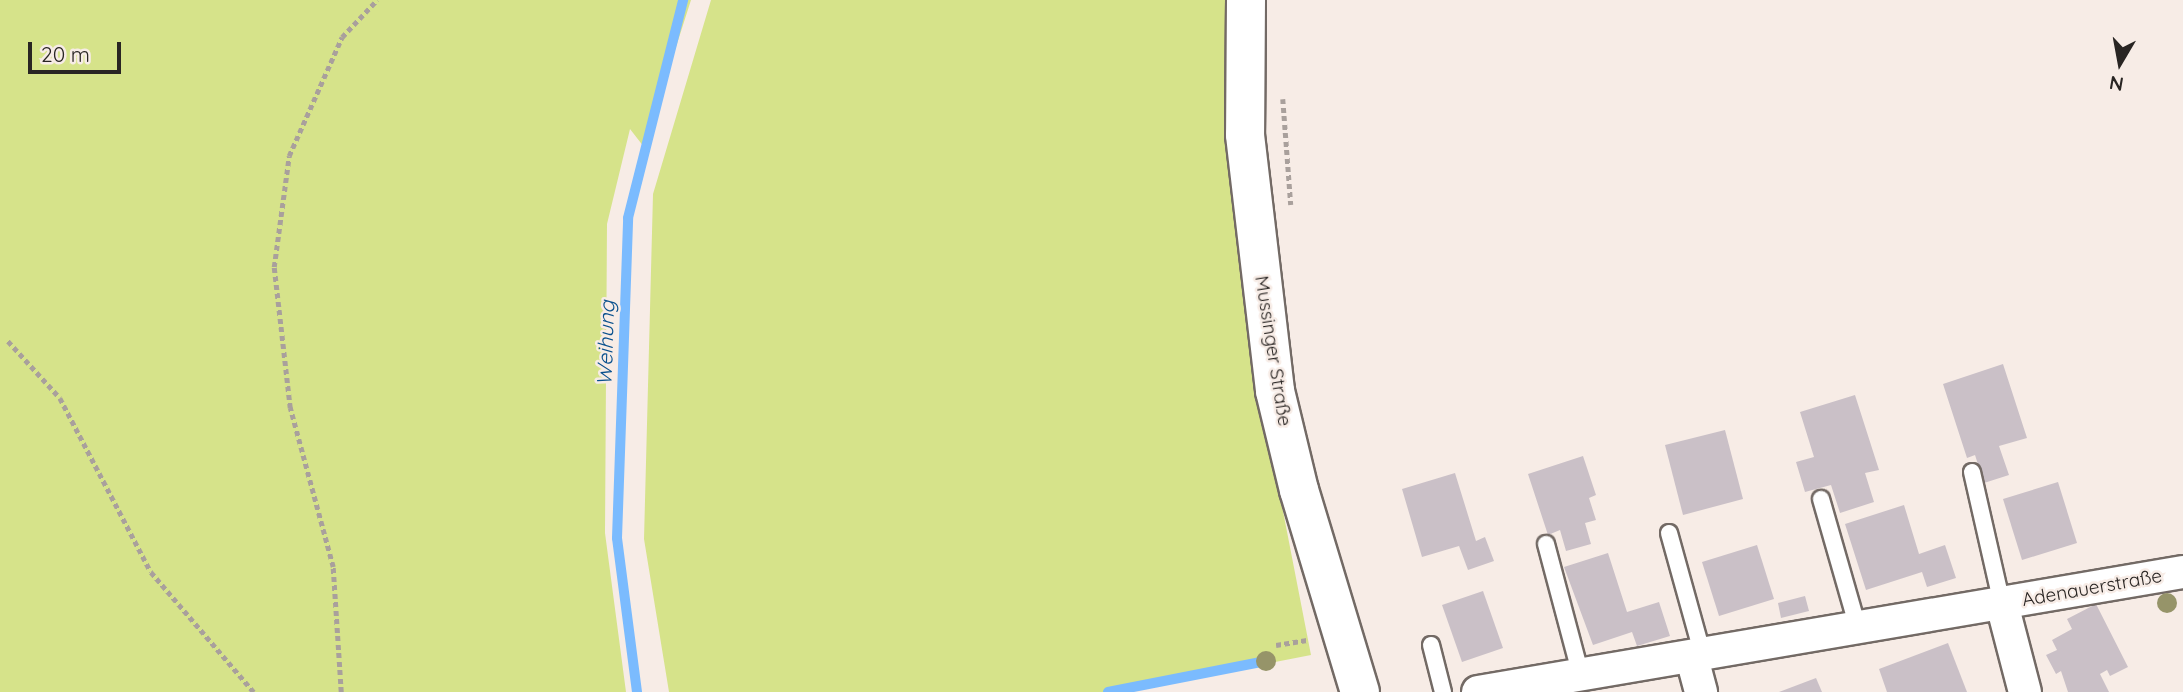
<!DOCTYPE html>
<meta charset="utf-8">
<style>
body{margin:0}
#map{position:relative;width:2183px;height:692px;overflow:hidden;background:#f7ece6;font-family:Quicksand,sans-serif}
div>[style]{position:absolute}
.green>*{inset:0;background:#d6e38a}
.stream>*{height:10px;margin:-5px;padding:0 5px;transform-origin:5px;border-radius:5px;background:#7bbbfe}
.building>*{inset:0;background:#cac0c7}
.path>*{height:4.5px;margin-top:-2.25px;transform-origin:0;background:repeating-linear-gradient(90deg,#a9a09c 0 5px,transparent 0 8.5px)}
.roads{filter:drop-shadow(2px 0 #736a65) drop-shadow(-2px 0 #736a65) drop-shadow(0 2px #736a65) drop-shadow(0 -2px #736a65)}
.service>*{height:16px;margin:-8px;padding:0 8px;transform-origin:8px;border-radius:8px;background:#fff}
.minor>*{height:32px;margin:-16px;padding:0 16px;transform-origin:16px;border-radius:16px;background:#fff}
.tertiary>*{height:38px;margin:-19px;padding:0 19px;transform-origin:19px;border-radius:19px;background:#fff}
.trees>*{width:20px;height:20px;margin:-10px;border-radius:50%;background:#969469}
span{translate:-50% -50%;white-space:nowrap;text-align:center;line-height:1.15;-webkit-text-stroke:5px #f7ece6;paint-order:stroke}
.street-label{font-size:19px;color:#292523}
.water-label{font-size:21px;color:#0a518d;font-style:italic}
.north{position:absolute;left:2085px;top:28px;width:70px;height:70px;-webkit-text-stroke:5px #f7ece6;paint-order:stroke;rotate:190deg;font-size:19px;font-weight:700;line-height:28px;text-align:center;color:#292523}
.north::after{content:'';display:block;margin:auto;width:24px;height:32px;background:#292523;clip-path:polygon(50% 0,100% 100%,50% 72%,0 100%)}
.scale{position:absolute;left:28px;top:42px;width:93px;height:32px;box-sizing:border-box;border:4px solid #292523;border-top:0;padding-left:9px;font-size:21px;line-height:24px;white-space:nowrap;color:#292523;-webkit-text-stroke:5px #f7ece6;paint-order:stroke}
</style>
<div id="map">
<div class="green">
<div style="clip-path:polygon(0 0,691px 0,644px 147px,630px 129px,607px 224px,605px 533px,626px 692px,0 692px)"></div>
<div style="clip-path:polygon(711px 0,1232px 0,1260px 393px,1311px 655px,1119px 692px,669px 692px,644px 539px,653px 194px)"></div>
</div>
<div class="stream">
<div style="left:637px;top:692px;width:155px;rotate:-97.4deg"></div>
<div style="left:617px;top:538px;width:320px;rotate:-88deg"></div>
<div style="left:628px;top:218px;width:225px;rotate:-75.8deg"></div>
<div style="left:1108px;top:692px;width:161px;rotate:-11.1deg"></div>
</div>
<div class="building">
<div style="clip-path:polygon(2003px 364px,2027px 438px,1999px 446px,2009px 475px,1984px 483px,1975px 455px,1967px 458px,1943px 384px)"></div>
<div style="clip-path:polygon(1855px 395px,1879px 470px,1865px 473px,1874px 502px,1840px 513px,1831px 485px,1805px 492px,1796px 462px,1814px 457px,1800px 412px)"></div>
<div style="clip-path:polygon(1725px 430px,1743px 499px,1683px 515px,1665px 445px)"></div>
<div style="clip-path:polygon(1583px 456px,1596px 495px,1589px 498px,1596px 520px,1585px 523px,1591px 544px,1566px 551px,1560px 530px,1548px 535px,1528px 474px)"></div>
<div style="clip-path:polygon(1455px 473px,1476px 541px,1485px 537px,1494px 561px,1468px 570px,1459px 546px,1422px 557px,1402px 489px)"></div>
<div style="clip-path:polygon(2058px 482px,2077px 543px,2022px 560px,2003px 499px)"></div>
<div style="clip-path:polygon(1904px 505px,1919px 554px,1945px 545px,1956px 578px,1927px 587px,1922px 572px,1866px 590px,1845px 524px)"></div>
<div style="clip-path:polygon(1757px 545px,1774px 599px,1719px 616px,1702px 562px)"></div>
<div style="clip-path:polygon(1608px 553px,1627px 612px,1659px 602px,1670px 636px,1637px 646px,1632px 632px,1593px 645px,1564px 567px)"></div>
<div style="clip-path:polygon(1483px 591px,1503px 648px,1462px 662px,1442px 605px)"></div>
<div style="clip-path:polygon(1805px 596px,1809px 611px,1781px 618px,1778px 603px)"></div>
<div style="clip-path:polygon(2096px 604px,2128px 667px,2110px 676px,2107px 670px,2100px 674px,2109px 692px,2068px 692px,2061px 671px,2056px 674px,2046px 655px,2057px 650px,2052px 640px,2072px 629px,2067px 619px)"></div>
<div style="clip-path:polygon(1948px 643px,1967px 692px,1887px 692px,1879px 669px)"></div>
<div style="clip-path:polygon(1816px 678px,1822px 692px,1779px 692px)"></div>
</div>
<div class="path">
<div style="left:1283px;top:99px;width:106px;rotate:85.7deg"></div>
<div style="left:8px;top:341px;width:77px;rotate:47.6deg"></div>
<div style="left:60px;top:398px;width:196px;rotate:62.4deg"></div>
<div style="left:151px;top:572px;width:158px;rotate:49.4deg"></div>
<div style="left:1276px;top:645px;width:33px;rotate:-9deg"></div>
<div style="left:341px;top:692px;width:125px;rotate:-93.7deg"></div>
<div style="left:333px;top:567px;width:165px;rotate:-105.1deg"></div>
<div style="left:290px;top:408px;width:142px;rotate:-96.5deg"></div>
<div style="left:274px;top:267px;width:112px;rotate:-82.3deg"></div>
<div style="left:289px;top:156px;width:130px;rotate:-66deg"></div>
<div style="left:342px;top:37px;width:51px;rotate:-46.6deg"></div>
</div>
<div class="roads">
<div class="service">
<div style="left:1972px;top:472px;width:135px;rotate:77.2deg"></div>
<div style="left:1821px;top:499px;width:134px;rotate:74deg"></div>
<div style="left:1669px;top:533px;width:128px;rotate:74.5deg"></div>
<div style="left:1546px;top:544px;width:137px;rotate:75.1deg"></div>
<div style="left:1431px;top:645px;width:49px;rotate:75.7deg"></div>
</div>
<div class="minor">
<div style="left:2002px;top:604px;width:91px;rotate:75.4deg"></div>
<div style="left:1692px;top:658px;width:35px;rotate:75deg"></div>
<div style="left:1478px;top:692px;width:715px;rotate:-9.66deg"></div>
</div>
<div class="tertiary">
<div style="left:1246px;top:0;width:135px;rotate:90.4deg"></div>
<div style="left:1245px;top:135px;width:258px;rotate:83.3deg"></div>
<div style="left:1275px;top:391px;width:102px;rotate:76.4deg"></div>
<div style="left:1299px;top:490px;width:211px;rotate:73.2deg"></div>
</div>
</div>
<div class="trees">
<div style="left:2167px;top:603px"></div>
<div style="left:1266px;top:661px"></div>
</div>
<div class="street-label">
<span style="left:1273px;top:351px;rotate:81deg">Mussinger Straße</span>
<span style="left:2092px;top:588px;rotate:-10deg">Adenauerstraße</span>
</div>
<div class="water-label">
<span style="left:605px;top:343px;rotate:-88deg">Weihung</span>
</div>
<div class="north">N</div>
<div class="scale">20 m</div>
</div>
